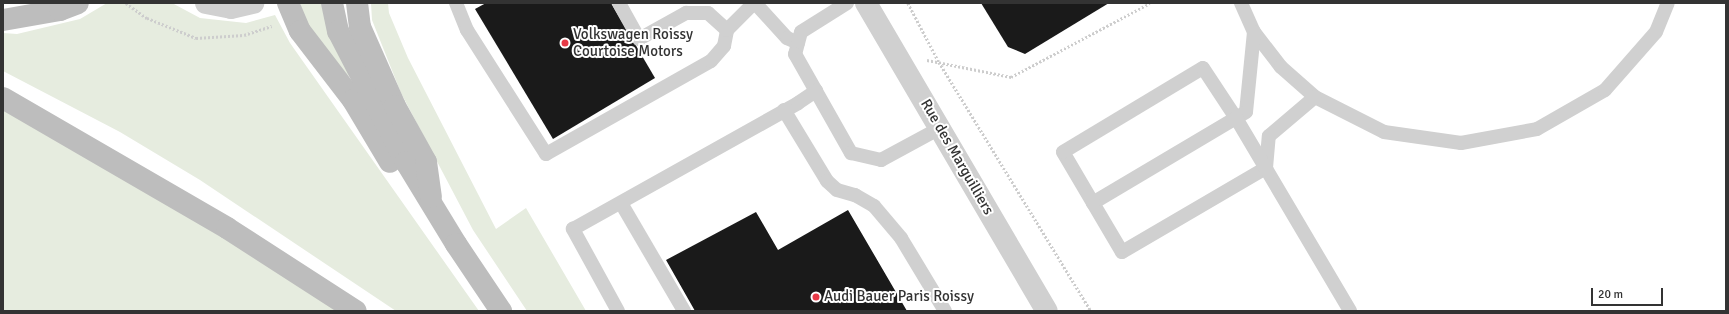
<!DOCTYPE html>
<style>
body{margin:0}
#map{position:relative;width:1729px;height:314px;overflow:hidden;background:#fff;font-family:Signika,sans-serif}
div>[style]{position:absolute}
.green>*{inset:0;background:#e6ecdf}
.building>*{inset:0;background:#1a1a1a}
.path>*{height:2.5px;margin-top:-1.25px;transform-origin:0;background:repeating-linear-gradient(90deg,#cdcdcd 0 2px,transparent 0 4px)}
.service>*{height:14px;margin:-7px;padding:0 7px;transform-origin:7px;border-radius:7px;background:#d0d0d0}
.minor>*{height:22px;margin:-11px;padding:0 11px;transform-origin:11px;border-radius:11px;background:#d0d0d0}
.secondary>*{height:22px;margin:-11px;padding:0 11px;transform-origin:11px;border-radius:11px;background:#bdbdbd}
.dots>*{width:11px;height:11px;translate:-50% -50%;box-sizing:border-box;border:2px solid #fff;border-radius:50%}
span{translate:-50% -50%;white-space:nowrap;text-align:center;line-height:1.15;-webkit-text-stroke:4px #fff;paint-order:stroke}
.poi-label{font-size:15px;color:#333}
.left{translate:0 -50%;text-align:left}
.street-label{font-size:15px;color:#333}
.frame{position:absolute;inset:0;border:4px solid #333;pointer-events:none}
.scale{position:absolute;left:1591px;top:288px;width:72px;height:18px;box-sizing:border-box;border:2px solid #333;border-top:0;padding-left:5px;font-size:12px;line-height:14px;white-space:nowrap;color:#333;-webkit-text-stroke:3px #fff;paint-order:stroke}
</style>
<div id="map">
<div class="green">
<div style="clip-path:polygon(107px 3px,172px 3px,200px 18px,246px 23px,275px 15px,290px 43px,479px 311px,396px 311px,200px 180px,120px 132px,3px 71px,3px 33px,17px 34px,80px 19px)"></div>
<div style="clip-path:polygon(300px 3px,321px 3px,330px 36px,348px 70px,349px 77px,306px 25px)"></div>
<div style="clip-path:polygon(371px 3px,388px 3px,389px 13px,408px 58px,496px 229px,526px 208px,586px 311px,527px 311px,473px 230px,401px 93px,372px 20px)"></div>
<div style="clip-path:polygon(3px 108px,136px 184px,341px 311px,3px 311px)"></div>
</div>
<div class="building">
<div style="clip-path:polygon(486px 3px,611px 3px,655px 78px,553px 139px,475px 9px)"></div>
<div style="clip-path:polygon(981px 3px,1109px 3px,1025px 54px,1008px 47px)"></div>
<div style="clip-path:polygon(848px 210px,907px 311px,695px 311px,666px 260px,756px 212px,778px 250px)"></div>
</div>
<div class="path">
<div style="left:126px;top:3px;width:26px;rotate:36deg"></div>
<div style="left:147px;top:18px;width:53px;rotate:22.2deg"></div>
<div style="left:196px;top:38px;width:48px;rotate:-3.6deg"></div>
<div style="left:244px;top:35px;width:29px;rotate:-18deg"></div>
<div style="left:908px;top:3px;width:67px;rotate:62.3deg"></div>
<div style="left:939px;top:62px;width:292px;rotate:58.6deg"></div>
<div style="left:927px;top:60px;width:86px;rotate:11.4deg"></div>
<div style="left:1011px;top:77px;width:157px;rotate:-28deg"></div>
</div>
<div class="service">
<div style="left:456px;top:3px;width:29px;rotate:68deg"></div>
<div style="left:467px;top:30px;width:147px;rotate:57.5deg"></div>
<div style="left:546px;top:154px;width:189px;rotate:-29.4deg"></div>
<div style="left:711px;top:61px;width:20px;rotate:-49deg"></div>
<div style="left:724px;top:46px;width:16px;rotate:-79deg"></div>
<div style="left:727px;top:30px;width:38px;rotate:-45deg"></div>
<div style="left:619px;top:3px;width:41px;rotate:60.9deg"></div>
<div style="left:639px;top:39px;width:54px;rotate:-29deg"></div>
<div style="left:686px;top:13px;width:22px"></div>
<div style="left:708px;top:13px;width:25px;rotate:42deg"></div>
<div style="left:755px;top:3px;width:47px;rotate:47.6deg"></div>
<div style="left:787px;top:38px;width:12px;rotate:24deg"></div>
<div style="left:847px;top:3px;width:54px;rotate:147.8deg"></div>
<div style="left:801px;top:32px;width:23px;rotate:105deg"></div>
<div style="left:795px;top:54px;width:114px;rotate:60.5deg"></div>
<div style="left:851px;top:153px;width:31px;rotate:13deg"></div>
<div style="left:881px;top:160px;width:67px;rotate:-28.5deg"></div>
<div style="left:1241px;top:3px;width:32px;rotate:66deg"></div>
<div style="left:1254px;top:32px;width:44px;rotate:52.4deg"></div>
<div style="left:1281px;top:67px;width:45px;rotate:41.4deg"></div>
<div style="left:1315px;top:97px;width:77px;rotate:26.9deg"></div>
<div style="left:1384px;top:132px;width:78px;rotate:8.1deg"></div>
<div style="left:1461px;top:143px;width:77px;rotate:-10.4deg"></div>
<div style="left:1537px;top:129px;width:78px;rotate:-29.8deg"></div>
<div style="left:1605px;top:90px;width:77px;rotate:-48.7deg"></div>
<div style="left:1656px;top:32px;width:31px;rotate:-68deg"></div>
<div style="left:1254px;top:32px;width:80px;rotate:95.7deg"></div>
<div style="left:1246px;top:112px;width:178px;rotate:149.3deg"></div>
<div style="left:1093px;top:203px;width:57px;rotate:59.4deg"></div>
<div style="left:1122px;top:252px;width:167px;rotate:-30.3deg"></div>
<div style="left:1266px;top:168px;width:32px;rotate:-85deg"></div>
<div style="left:1269px;top:136px;width:60px;rotate:-40.3deg"></div>
<div style="left:784px;top:110px;width:83px;rotate:58.8deg"></div>
<div style="left:827px;top:181px;width:13px;rotate:42deg"></div>
<div style="left:837px;top:190px;width:19px;rotate:16deg"></div>
<div style="left:855px;top:195px;width:22px;rotate:30deg"></div>
<div style="left:874px;top:206px;width:42px;rotate:49.8deg"></div>
<div style="left:901px;top:238px;width:85px;rotate:58.9deg"></div>
<div style="left:621px;top:203px;width:125px;rotate:59.7deg"></div>
<div style="left:1093px;top:203px;width:59px;rotate:-120.5deg"></div>
<div style="left:1063px;top:152px;width:163px;rotate:-31deg"></div>
<div style="left:1203px;top:68px;width:60px;rotate:56.6deg"></div>
<div style="left:1236px;top:118px;width:224px;rotate:59.4deg"></div>
<div style="left:618px;top:311px;width:94px;rotate:-118.8deg"></div>
<div style="left:573px;top:229px;width:258px;rotate:-29.2deg"></div>
<div style="left:798px;top:103px;width:22px;rotate:-34deg"></div>
</div>
<div class="minor">
<div style="left:206px;top:3px;width:25px;rotate:11deg"></div>
<div style="left:231px;top:8px;width:23px;rotate:-13deg"></div>
<div style="left:866px;top:3px;width:357px;rotate:59.6deg"></div>
</div>
<div class="secondary">
<div style="left:288px;top:3px;width:30px;rotate:67deg"></div>
<div style="left:300px;top:31px;width:87px;rotate:52.5deg"></div>
<div style="left:353px;top:100px;width:72px;rotate:59.2deg"></div>
<div style="left:332px;top:3px;width:29px;rotate:78deg"></div>
<div style="left:338px;top:31px;width:148px;rotate:62.6deg"></div>
<div style="left:406px;top:162px;width:96px;rotate:58.6deg"></div>
<div style="left:456px;top:244px;width:81px;rotate:56.1deg"></div>
<div style="left:357px;top:3px;width:24px;rotate:83deg"></div>
<div style="left:360px;top:27px;width:86px;rotate:66.1deg"></div>
<div style="left:395px;top:106px;width:64px;rotate:61deg"></div>
<div style="left:426px;top:162px;width:35px;rotate:82deg"></div>
<div style="left:3px;top:20px;width:58px;rotate:-10deg"></div>
<div style="left:60px;top:10px;width:19px;rotate:-21deg"></div>
<div style="left:3px;top:98px;width:259px;rotate:30.1deg"></div>
<div style="left:227px;top:228px;width:153px;rotate:32.8deg"></div>
</div>
<div class="dots">
<div style="left:565px;top:43px;background:#e63946"></div>
<div style="left:816px;top:297px;background:#e63946"></div>
</div>
<div class="poi-label">
<span class="left" style="left:573px;top:43px">Volkswagen Roissy<br>Courtoise Motors</span>
<span class="left" style="left:824px;top:297px">Audi Bauer Paris Roissy</span>
</div>
<div class="street-label">
<span style="left:957px;top:157px;rotate:60deg">Rue des Marguilliers</span>
</div>
<div class="frame"></div>
<div class="scale">20 m</div>
</div>
